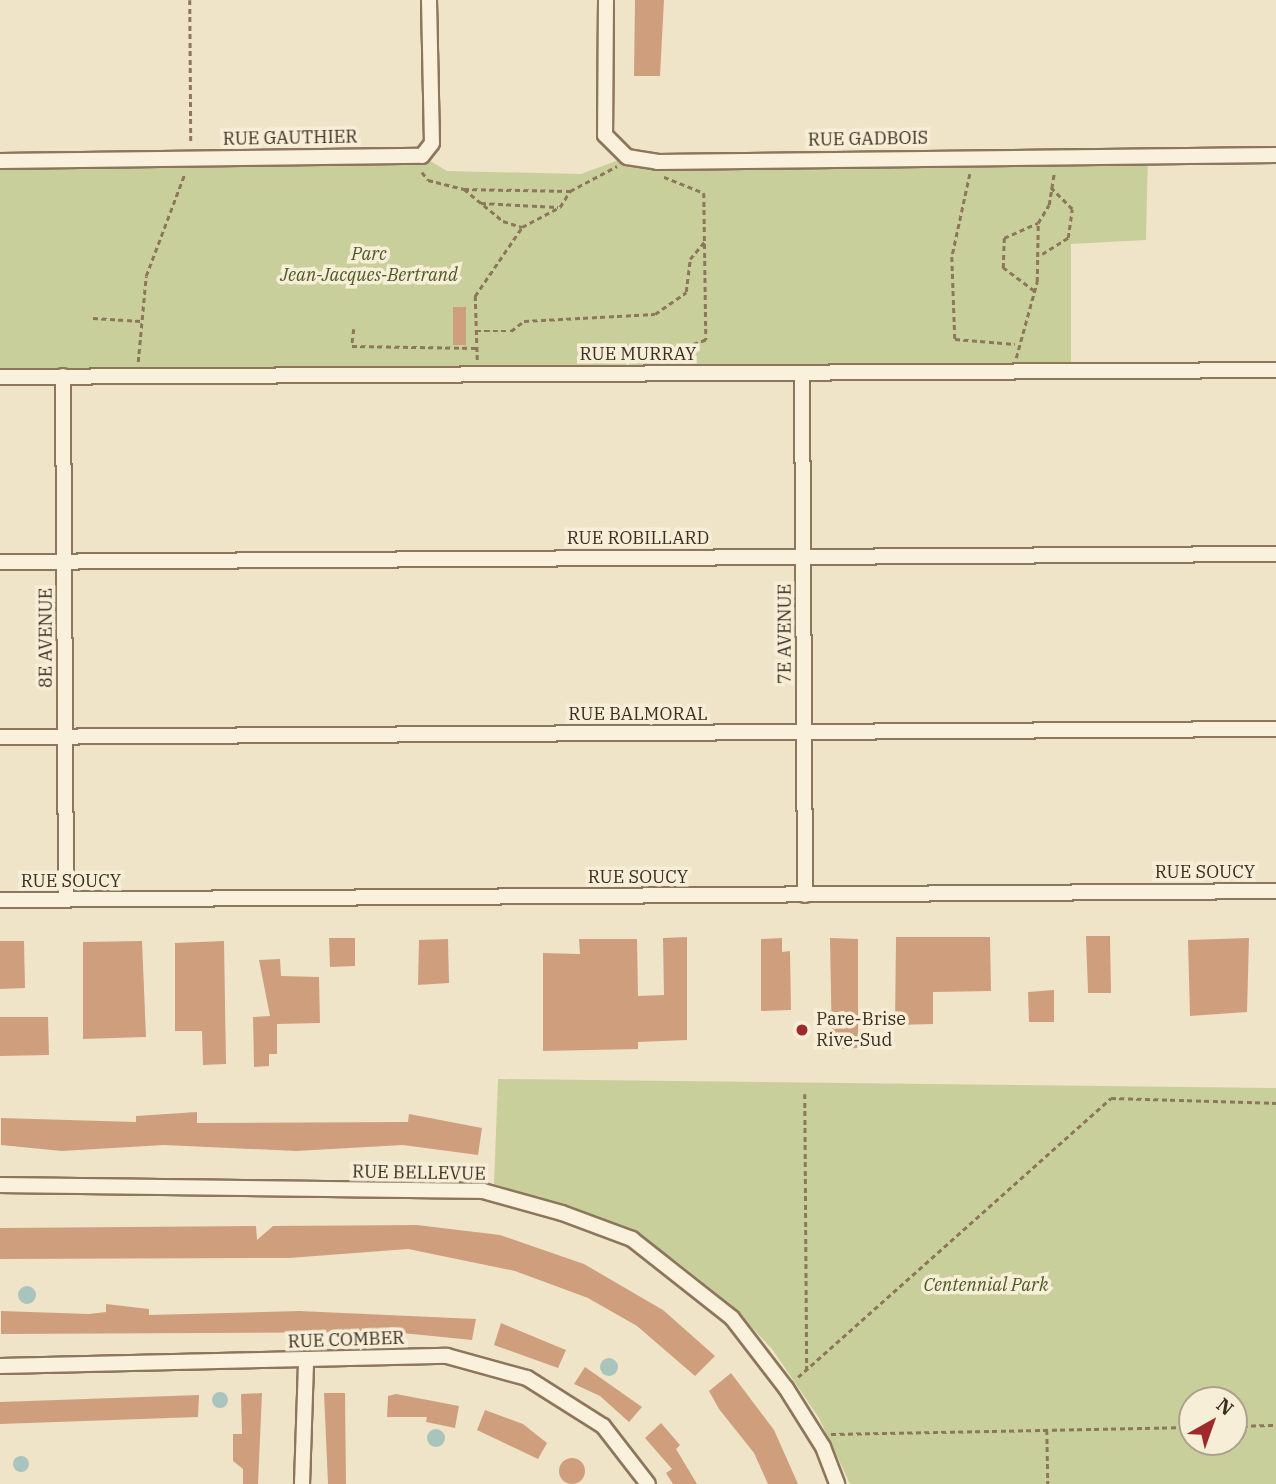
<!DOCTYPE html>
<style>
body{margin:0}
#map{position:relative;width:1276px;height:1484px;overflow:hidden;background:#f0e4c8;font-family:"IBM Plex Serif",serif}
div>[style]{position:absolute}
.green>*{inset:0;background:#c9cf9b}
.water>*{inset:0;background:#a9c4bc}
.round{border-radius:50%}
.building>*{inset:0;background:#cf9f7d}
.path>*{height:2.5px;margin-top:-1.25px;transform-origin:0;background:repeating-linear-gradient(90deg,#8d765c 0 5px,transparent 0 8.5px)}
.roads{filter:drop-shadow(2px 0 #8d765c) drop-shadow(-2px 0 #8d765c) drop-shadow(0 2px #8d765c) drop-shadow(0 -2px #8d765c)}
.minor>*{height:14px;margin:-7px;padding:0 7px;transform-origin:7px;border-radius:7px;background:#faf1dc}
.dots>*{width:19px;height:19px;translate:-50% -50%;box-sizing:border-box;border:4px solid #f7eed8;border-radius:50%}
span{translate:-50% -50%;white-space:nowrap;text-align:center;line-height:1.15;-webkit-text-stroke:7px #f7eed8;paint-order:stroke}
.street-label{font-size:18px;color:#3d2e20}
.park-label{font-size:18px;color:#4d5a26;font-style:italic}
.poi-label{font-size:18px;color:#3d2e20}
.left{translate:0 -50%;text-align:left}
.north{position:absolute;left:1178px;top:1386px;width:70px;height:70px;box-sizing:border-box;background:#f7eed8;border:2px solid #ada18e;border-radius:50%;rotate:40deg;font-size:19px;font-weight:700;line-height:28px;text-align:center;color:#3d2e20}
.north::after{content:'';display:block;margin:auto;width:24px;height:32px;background:#9e2a2b;clip-path:polygon(50% 0,100% 100%,50% 72%,0 100%)}
</style>
<div id="map">
<div class="green">
<div style="clip-path:polygon(1148px 155px,1146px 240px,1071px 244px,1071px 367px,0 377px,0 161px,422px 156px,447px 171px,581px 174px,627px 157px)"></div>
<div style="clip-path:polygon(evenodd,498px 1079px,1276px 1088px,1276px 1484px,850px 1484px,819px 1418px,772px 1349px,729px 1303px,675px 1260px,590px 1214px,494px 1184px,498px 1079px,1192px 1400px,1234px 1400px,1234px 1442px,1192px 1442px,1192px 1400px)"></div>
</div>
<div class="water">
<div class="round" style="left:18px;top:1286px;width:18px;height:18px"></div>
<div class="round" style="left:600px;top:1358px;width:18px;height:18px"></div>
<div class="round" style="left:212px;top:1392px;width:16px;height:16px"></div>
<div class="round" style="left:427px;top:1429px;width:18px;height:18px"></div>
<div class="round" style="left:13px;top:1456px;width:16px;height:16px"></div>
</div>
<div class="building">
<div style="clip-path:polygon(635px 0,664px 0,660px 76px,634px 76px)"></div>
<div style="clip-path:polygon(453px 307px,466px 307px,466px 345px,453px 345px)"></div>
<div style="clip-path:polygon(1086px 936px,1110px 936px,1111px 993px,1088px 993px)"></div>
<div style="clip-path:polygon(687px 937px,687px 1040px,638px 1042px,638px 1049px,543px 1051px,543px 953px,580px 954px,579px 939px,637px 939px,638px 996px,664px 995px,663px 938px)"></div>
<div style="clip-path:polygon(896px 937px,990px 937px,991px 991px,933px 992px,933px 1024px,895px 1025px)"></div>
<div style="clip-path:polygon(329px 938px,355px 938px,355px 966px,330px 967px)"></div>
<div style="clip-path:polygon(782px 938px,782px 952px,790px 951px,791px 1010px,761px 1011px,761px 939px)"></div>
<div style="clip-path:polygon(830px 938px,858px 939px,858px 1048px,832px 1049px)"></div>
<div style="clip-path:polygon(1249px 938px,1247px 1012px,1190px 1016px,1188px 940px)"></div>
<div style="clip-path:polygon(448px 939px,449px 983px,418px 985px,419px 940px)"></div>
<div style="clip-path:polygon(0 941px,24px 941px,25px 988px,0 989px)"></div>
<div style="clip-path:polygon(142px 941px,146px 1037px,83px 1039px,83px 942px)"></div>
<div style="clip-path:polygon(224px 941px,226px 1064px,203px 1065px,202px 1031px,175px 1031px,175px 943px)"></div>
<div style="clip-path:polygon(280px 959px,281px 976px,319px 977px,320px 1023px,277px 1024px,277px 1054px,269px 1054px,269px 1066px,254px 1067px,253px 1017px,270px 1016px,259px 960px)"></div>
<div style="clip-path:polygon(1054px 990px,1054px 1022px,1029px 1022px,1028px 992px)"></div>
<div style="clip-path:polygon(0 1017px,48px 1017px,49px 1055px,0 1056px)"></div>
<div style="clip-path:polygon(197px 1112px,197px 1123px,408px 1122px,409px 1114px,482px 1128px,478px 1155px,403px 1145px,296px 1151px,164px 1145px,62px 1151px,1px 1145px,1px 1118px,136px 1122px,136px 1116px)"></div>
<div style="clip-path:polygon(417px 1225px,500px 1235px,584px 1264px,663px 1310px,715px 1356px,695px 1376px,637px 1326px,588px 1298px,515px 1271px,408px 1249px,289px 1258px,0 1259px,0 1228px,256px 1226px,257px 1240px,273px 1226px)"></div>
<div style="clip-path:polygon(106px 1304px,149px 1309px,149px 1315px,299px 1311px,476px 1319px,472px 1340px,392px 1332px,1px 1334px,1px 1311px,89px 1314px,106px 1312px)"></div>
<div style="clip-path:polygon(501px 1323px,566px 1350px,558px 1368px,494px 1345px)"></div>
<div style="clip-path:polygon(585px 1367px,642px 1407px,629px 1422px,600px 1396px,574px 1384px)"></div>
<div style="clip-path:polygon(731px 1373px,774px 1430px,798px 1484px,768px 1484px,754px 1453px,719px 1409px,709px 1391px)"></div>
<div style="clip-path:polygon(262px 1393px,258px 1484px,243px 1484px,243px 1469px,233px 1461px,233px 1434px,242px 1434px,241px 1394px)"></div>
<div style="clip-path:polygon(324px 1393px,345px 1393px,346px 1484px,328px 1484px)"></div>
<div style="clip-path:polygon(396px 1394px,459px 1406px,455px 1428px,426px 1422px,427px 1417px,387px 1417px,388px 1396px)"></div>
<div style="clip-path:polygon(199px 1395px,198px 1417px,0 1424px,0 1402px)"></div>
<div style="clip-path:polygon(485px 1410px,523px 1424px,547px 1443px,538px 1459px,477px 1430px)"></div>
<div style="clip-path:polygon(661px 1423px,680px 1445px,676px 1449px,697px 1484px,673px 1484px,666px 1473px,672px 1469px,645px 1438px)"></div>
<div class="round" style="left:559px;top:1458px;width:26px;height:26px"></div>
</div>
<div class="path">
<div style="left:190px;top:0;width:144px;rotate:89.6deg"></div>
<div style="left:422px;top:172px;width:10px;rotate:53deg"></div>
<div style="left:428px;top:180px;width:37px;rotate:14deg"></div>
<div style="left:464px;top:189px;width:106px;rotate:1.1deg"></div>
<div style="left:570px;top:191px;width:53px;rotate:-28deg"></div>
<div style="left:970px;top:174px;width:85px;rotate:102.2deg"></div>
<div style="left:952px;top:257px;width:82px;rotate:87.9deg"></div>
<div style="left:955px;top:339px;width:60px;rotate:4.8deg"></div>
<div style="left:664px;top:177px;width:43px;rotate:21.8deg"></div>
<div style="left:704px;top:193px;width:147px;rotate:89.2deg"></div>
<div style="left:706px;top:340px;width:30px;rotate:160deg"></div>
<div style="left:678px;top:350px;width:10px;rotate:101deg"></div>
<div style="left:464px;top:189px;width:50px;rotate:39.4deg"></div>
<div style="left:503px;top:221px;width:20px;rotate:18deg"></div>
<div style="left:522px;top:227px;width:43px;rotate:-27.8deg"></div>
<div style="left:560px;top:207px;width:19px;rotate:-58deg"></div>
<div style="left:481px;top:203px;width:77px;rotate:3deg"></div>
<div style="left:1042px;top:254px;width:31px;rotate:-32deg"></div>
<div style="left:1068px;top:238px;width:29px;rotate:-82deg"></div>
<div style="left:1072px;top:209px;width:30px;rotate:-135deg"></div>
<div style="left:1034px;top:291px;width:39px;rotate:-143deg"></div>
<div style="left:1003px;top:268px;width:30px;rotate:-88deg"></div>
<div style="left:1004px;top:238px;width:37px;rotate:-24deg"></div>
<div style="left:93px;top:318px;width:48px;rotate:3.6deg"></div>
<div style="left:354px;top:329px;width:17px;rotate:97deg"></div>
<div style="left:352px;top:346px;width:125px;rotate:0.9deg"></div>
<div style="left:476px;top:331px;width:35px"></div>
<div style="left:511px;top:331px;width:16px;rotate:-38deg"></div>
<div style="left:524px;top:321px;width:131px;rotate:-3.1deg"></div>
<div style="left:655px;top:314px;width:38px;rotate:-35deg"></div>
<div style="left:686px;top:292px;width:33px;rotate:-83deg"></div>
<div style="left:690px;top:259px;width:23px;rotate:-50deg"></div>
<div style="left:1016px;top:358px;width:79px;rotate:-74.6deg"></div>
<div style="left:1037px;top:282px;width:59px;rotate:-89deg"></div>
<div style="left:1038px;top:223px;width:21px;rotate:-59deg"></div>
<div style="left:1049px;top:205px;width:32px;rotate:-81deg"></div>
<div style="left:477px;top:360px;width:64px;rotate:-91.8deg"></div>
<div style="left:475px;top:296px;width:83px;rotate:-55.7deg"></div>
<div style="left:138px;top:362px;width:86px;rotate:-84.7deg"></div>
<div style="left:146px;top:276px;width:110px;rotate:-69.3deg"></div>
<div style="left:805px;top:1094px;width:276px;rotate:89.6deg"></div>
<div style="left:798px;top:1377px;width:419px;rotate:-41.7deg"></div>
<div style="left:1111px;top:1098px;width:165px;rotate:1.7deg"></div>
<div style="left:1234px;top:1426px;width:42px;rotate:-1.4deg"></div>
<div style="left:1047px;top:1430px;width:54px;rotate:88.9deg"></div>
<div style="left:831px;top:1434px;width:361px;rotate:-1.1deg"></div>
</div>
<div class="roads">
<div class="minor">
<div style="left:606px;top:0;width:135px;rotate:90.4deg"></div>
<div style="left:605px;top:135px;width:31px;rotate:45deg"></div>
<div style="left:627px;top:157px;width:30px;rotate:9deg"></div>
<div style="left:657px;top:162px;width:619px;rotate:-0.65deg"></div>
<div style="left:0;top:161px;width:422px;rotate:-0.7deg"></div>
<div style="left:422px;top:156px;width:16px;rotate:-52deg"></div>
<div style="left:432px;top:143px;width:143px;rotate:-91.2deg"></div>
<div style="left:802px;top:373px;width:522px;rotate:89.67deg"></div>
<div style="left:63px;top:376px;width:524px;rotate:89.67deg"></div>
<div style="left:0;top:377px;width:1276px;rotate:-0.31deg"></div>
<div style="left:0;top:562px;width:1276px;rotate:-0.36deg"></div>
<div style="left:0;top:737px;width:1276px;rotate:-0.36deg"></div>
<div style="left:0;top:900px;width:1276px;rotate:-0.4deg"></div>
<div style="left:0;top:1185px;width:483px;rotate:0.7deg"></div>
<div style="left:483px;top:1191px;width:82px;rotate:15.6deg"></div>
<div style="left:562px;top:1213px;width:75px;rotate:20.4deg"></div>
<div style="left:632px;top:1239px;width:127px;rotate:38.3deg"></div>
<div style="left:732px;top:1318px;width:88px;rotate:52.4deg"></div>
<div style="left:786px;top:1388px;width:70px;rotate:57.9deg"></div>
<div style="left:823px;top:1447px;width:40px;rotate:69deg"></div>
<div style="left:0;top:1366px;width:447px;rotate:-1.3deg"></div>
<div style="left:447px;top:1356px;width:83px;rotate:15.4deg"></div>
<div style="left:527px;top:1378px;width:90px;rotate:32.3deg"></div>
<div style="left:603px;top:1426px;width:73px;rotate:52.2deg"></div>
<div style="left:302px;top:1484px;width:123px;rotate:-88.1deg"></div>
</div>
</div>
<div class="dots">
<div style="left:802px;top:1030px;background:#9e2a2b"></div>
</div>
<div class="street-label">
<span style="left:290px;top:138px;rotate:-1deg">RUE GAUTHIER</span>
<span style="left:868px;top:139px;rotate:-1deg">RUE GADBOIS</span>
<span style="left:638px;top:354px">RUE MURRAY</span>
<span style="left:638px;top:538px">RUE ROBILLARD</span>
<span style="left:785px;top:634px;rotate:-90deg">7E AVENUE</span>
<span style="left:46px;top:638px;rotate:-90deg">8E AVENUE</span>
<span style="left:638px;top:714px">RUE BALMORAL</span>
<span style="left:1205px;top:872px">RUE SOUCY</span>
<span style="left:638px;top:877px">RUE SOUCY</span>
<span style="left:71px;top:881px">RUE SOUCY</span>
<span style="left:419px;top:1173px;rotate:1deg">RUE BELLEVUE</span>
<span style="left:346px;top:1340px;rotate:-2deg">RUE COMBER</span>
</div>
<div class="park-label">
<span style="left:369px;top:265px">Parc<br>Jean-Jacques-Bertrand</span>
<span style="left:986px;top:1285px">Centennial Park</span>
</div>
<div class="poi-label">
<span class="left" style="left:816px;top:1030px">Pare-Brise<br>Rive-Sud</span>
</div>
<div class="north">N</div>
</div>
